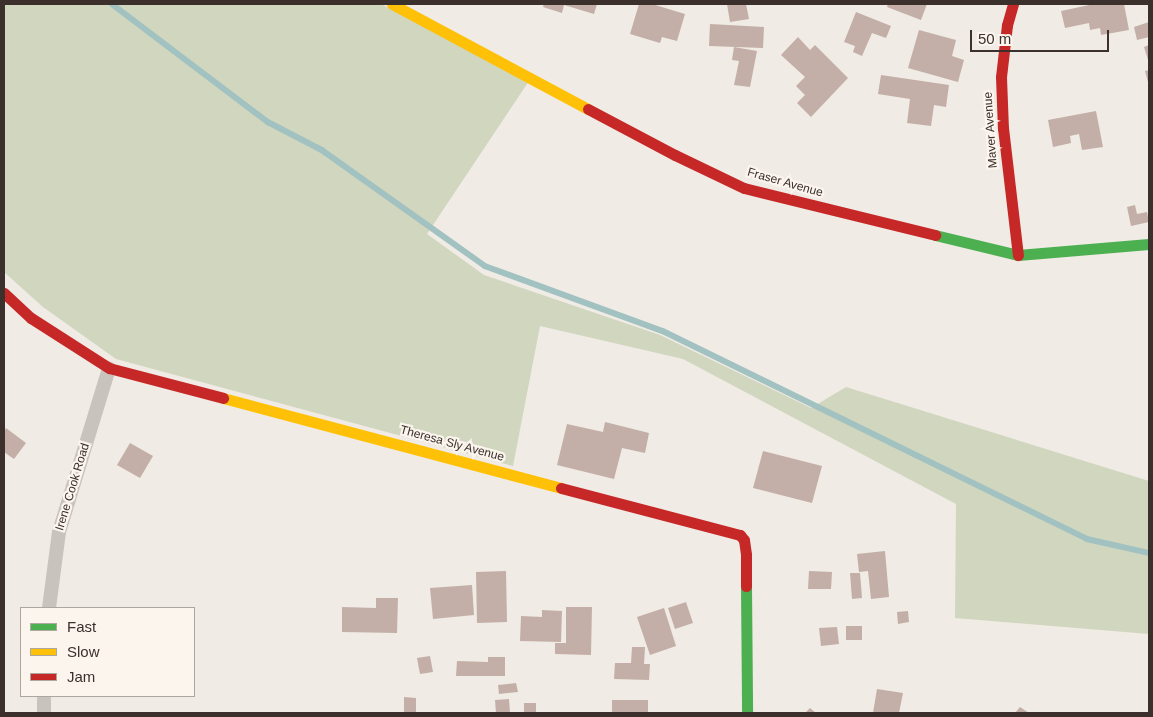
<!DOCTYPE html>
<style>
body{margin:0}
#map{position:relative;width:1153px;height:717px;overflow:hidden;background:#f0ebe5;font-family:Helvetica,sans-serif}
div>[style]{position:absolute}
.green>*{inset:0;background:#d1d6bf}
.stream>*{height:5.5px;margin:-2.75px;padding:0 2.75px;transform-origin:2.75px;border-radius:2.75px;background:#a1c2c1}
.building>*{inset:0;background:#c3afa7}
.street>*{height:14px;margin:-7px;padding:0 7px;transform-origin:7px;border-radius:7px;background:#c9c3be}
.fast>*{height:11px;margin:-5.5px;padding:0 5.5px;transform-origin:5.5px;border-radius:5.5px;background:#4caf50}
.slow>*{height:11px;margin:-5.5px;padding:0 5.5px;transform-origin:5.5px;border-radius:5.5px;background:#ffc107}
.jam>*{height:11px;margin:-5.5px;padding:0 5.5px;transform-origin:5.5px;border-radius:5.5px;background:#c62828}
span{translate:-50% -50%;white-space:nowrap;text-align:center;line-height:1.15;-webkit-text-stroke:4.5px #fbf5ee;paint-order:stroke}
.street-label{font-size:12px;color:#3b302b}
.frame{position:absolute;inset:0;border:5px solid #3b302b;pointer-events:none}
.legend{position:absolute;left:20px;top:607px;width:175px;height:90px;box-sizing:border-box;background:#fbf5ee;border:1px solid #aea6a0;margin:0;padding:6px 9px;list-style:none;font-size:15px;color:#3b302b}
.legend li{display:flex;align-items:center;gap:10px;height:25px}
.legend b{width:25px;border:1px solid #aea6a0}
.scale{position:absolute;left:970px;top:30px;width:139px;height:22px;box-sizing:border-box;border:2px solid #3b302b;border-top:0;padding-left:6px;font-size:15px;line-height:18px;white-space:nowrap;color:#3b302b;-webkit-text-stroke:4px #fbf5ee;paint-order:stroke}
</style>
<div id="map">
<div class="green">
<div style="clip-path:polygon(4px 4px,381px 4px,529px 81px,427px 234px,484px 275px,660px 335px,811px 408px,846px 387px,1149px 481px,1149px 634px,955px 618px,956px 504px,683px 359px,540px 326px,513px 466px,116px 359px,43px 307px,4px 272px)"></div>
</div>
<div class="stream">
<div style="left:112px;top:4px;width:196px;rotate:37.1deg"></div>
<div style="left:268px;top:122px;width:61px;rotate:27.4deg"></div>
<div style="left:322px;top:150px;width:200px;rotate:35.4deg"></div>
<div style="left:485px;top:266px;width:189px;rotate:20.1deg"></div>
<div style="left:663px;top:331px;width:472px;rotate:26.1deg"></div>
<div style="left:1087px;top:539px;width:64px;rotate:12.7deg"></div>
</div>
<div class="building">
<div style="clip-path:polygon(544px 4px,597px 4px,594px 14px,564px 5px,562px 13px,543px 7px)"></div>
<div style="clip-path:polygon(639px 4px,652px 4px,685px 14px,677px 41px,662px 37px,660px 43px,630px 34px)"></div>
<div style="clip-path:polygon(727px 4px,746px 4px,749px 19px,730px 22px)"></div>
<div style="clip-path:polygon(888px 4px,927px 4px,921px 20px,887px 7px)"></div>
<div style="clip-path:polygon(1094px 4px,1124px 4px,1129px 30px,1101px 35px,1100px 28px,1090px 30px,1089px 23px,1065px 28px,1061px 11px)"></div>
<div style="clip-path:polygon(856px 12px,891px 26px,886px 38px,872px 33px,862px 56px,853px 52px,855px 46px,844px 42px)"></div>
<div style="clip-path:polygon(1149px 22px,1149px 37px,1137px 40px,1134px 27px)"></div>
<div style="clip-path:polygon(710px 24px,764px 27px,763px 48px,709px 46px)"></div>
<div style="clip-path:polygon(919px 30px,956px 40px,952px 56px,964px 60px,958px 82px,908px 68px)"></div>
<div style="clip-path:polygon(798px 37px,810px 50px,815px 45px,848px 78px,811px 117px,797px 103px,805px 95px,796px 86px,805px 77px,781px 55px)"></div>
<div style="clip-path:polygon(1149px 45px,1149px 63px,1144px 47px)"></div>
<div style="clip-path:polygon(734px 47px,757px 51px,750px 87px,734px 85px,739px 61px,732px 60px)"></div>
<div style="clip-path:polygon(1149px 70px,1149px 82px,1148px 82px,1145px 71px)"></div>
<div style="clip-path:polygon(881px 75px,949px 85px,946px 107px,934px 105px,931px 126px,907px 123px,910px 99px,878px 94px)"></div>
<div style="clip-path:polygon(1096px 111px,1103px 147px,1082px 150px,1079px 134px,1070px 136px,1071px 143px,1053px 147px,1048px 120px)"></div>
<div style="clip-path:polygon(1135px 205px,1137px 214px,1147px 212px,1149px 222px,1131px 226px,1127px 207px)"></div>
<div style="clip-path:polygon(605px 422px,649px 433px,645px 453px,622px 448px,614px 479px,557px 465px,567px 424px,603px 432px)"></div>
<div style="clip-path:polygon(6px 428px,26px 443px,14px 459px,4px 452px,4px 432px)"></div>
<div style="clip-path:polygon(130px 443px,153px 456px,140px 478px,117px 465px)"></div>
<div style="clip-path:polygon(763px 451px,822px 466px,812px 503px,753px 488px)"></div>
<div style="clip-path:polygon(885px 551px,889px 597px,871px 599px,868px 571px,859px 572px,857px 554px)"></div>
<div style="clip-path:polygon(506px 571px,507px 622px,477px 623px,476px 572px)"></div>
<div style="clip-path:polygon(809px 571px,832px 572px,831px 589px,808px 589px)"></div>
<div style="clip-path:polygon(850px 573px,860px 573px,862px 598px,852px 599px)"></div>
<div style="clip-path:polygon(472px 585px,474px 615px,433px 619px,430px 588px)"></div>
<div style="clip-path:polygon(376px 598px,398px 598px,397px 633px,342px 632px,342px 607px,376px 608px)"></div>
<div style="clip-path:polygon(686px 602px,693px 623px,675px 629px,668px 608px)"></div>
<div style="clip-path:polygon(566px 607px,592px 607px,591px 655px,555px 654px,555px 643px,566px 643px)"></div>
<div style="clip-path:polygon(664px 608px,676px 646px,650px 655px,637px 617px)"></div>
<div style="clip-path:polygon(542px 610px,562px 611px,561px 642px,520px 641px,521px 616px,542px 617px)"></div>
<div style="clip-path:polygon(908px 611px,909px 622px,898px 624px,897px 612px)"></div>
<div style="clip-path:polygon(846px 626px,862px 626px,862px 640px,846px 640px)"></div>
<div style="clip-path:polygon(837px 627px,839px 644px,821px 646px,819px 628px)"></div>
<div style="clip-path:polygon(632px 647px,645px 647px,644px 664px,650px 664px,649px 680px,614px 679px,615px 663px,631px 663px)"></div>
<div style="clip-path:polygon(430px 656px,433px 672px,420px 674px,417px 658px)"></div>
<div style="clip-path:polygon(488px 657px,505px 657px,505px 676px,456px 676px,457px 661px,488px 662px)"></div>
<div style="clip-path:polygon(516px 683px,518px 692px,499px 694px,498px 685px)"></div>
<div style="clip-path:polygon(877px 689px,903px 693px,899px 713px,873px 713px)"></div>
<div style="clip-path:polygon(404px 697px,416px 698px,416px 713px,404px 713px)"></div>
<div style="clip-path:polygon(509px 699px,510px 713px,496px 713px,495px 700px)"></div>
<div style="clip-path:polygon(612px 700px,648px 700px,648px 713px,612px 713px)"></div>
<div style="clip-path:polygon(524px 703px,536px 703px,536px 713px,524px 713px)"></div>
<div style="clip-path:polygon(1020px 707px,1029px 713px,1015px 713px)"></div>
<div style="clip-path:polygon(810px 708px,816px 713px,805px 713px)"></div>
</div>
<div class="street">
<div style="left:49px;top:608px;width:77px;rotate:-82.5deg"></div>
<div style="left:59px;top:532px;width:171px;rotate:-73deg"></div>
<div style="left:44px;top:713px;width:17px;rotate:-90deg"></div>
</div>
<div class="fast">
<div style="left:935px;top:235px;width:85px;rotate:13.5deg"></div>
<div style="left:1018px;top:255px;width:131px;rotate:-4.8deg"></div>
<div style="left:746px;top:586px;width:127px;rotate:89.5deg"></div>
</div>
<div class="slow">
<div style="left:392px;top:4px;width:222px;rotate:28.2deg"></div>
<div style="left:223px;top:398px;width:350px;rotate:14.9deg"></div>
</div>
<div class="jam">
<div style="left:1013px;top:4px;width:22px;rotate:106deg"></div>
<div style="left:1007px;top:25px;width:52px;rotate:96.6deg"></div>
<div style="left:1001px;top:77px;width:51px;rotate:87.8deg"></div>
<div style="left:1003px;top:128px;width:128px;rotate:83.3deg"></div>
<div style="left:588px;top:109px;width:98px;rotate:27.9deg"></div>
<div style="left:675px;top:155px;width:76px;rotate:25.6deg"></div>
<div style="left:744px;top:188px;width:197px;rotate:13.8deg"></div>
<div style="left:4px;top:293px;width:37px;rotate:43deg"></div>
<div style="left:31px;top:318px;width:93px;rotate:32.7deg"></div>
<div style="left:109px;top:368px;width:118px;rotate:14.7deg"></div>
<div style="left:561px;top:488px;width:185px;rotate:14.7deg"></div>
<div style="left:740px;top:535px;width:6px;rotate:51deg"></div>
<div style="left:744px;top:540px;width:15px;rotate:82deg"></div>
<div style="left:746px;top:555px;width:31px;rotate:90deg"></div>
</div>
<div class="street-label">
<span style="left:991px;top:130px;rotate:-94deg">Maver Avenue</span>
<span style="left:785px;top:183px;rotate:16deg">Fraser Avenue</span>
<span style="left:452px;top:444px;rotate:15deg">Theresa Sly Avenue</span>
<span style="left:73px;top:487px;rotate:-73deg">Irene Cook Road</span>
</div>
<div class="frame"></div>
<ul class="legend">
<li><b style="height:6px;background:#4caf50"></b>Fast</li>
<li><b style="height:6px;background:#ffc107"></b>Slow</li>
<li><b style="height:6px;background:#c62828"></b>Jam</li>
</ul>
<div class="scale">50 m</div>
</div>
